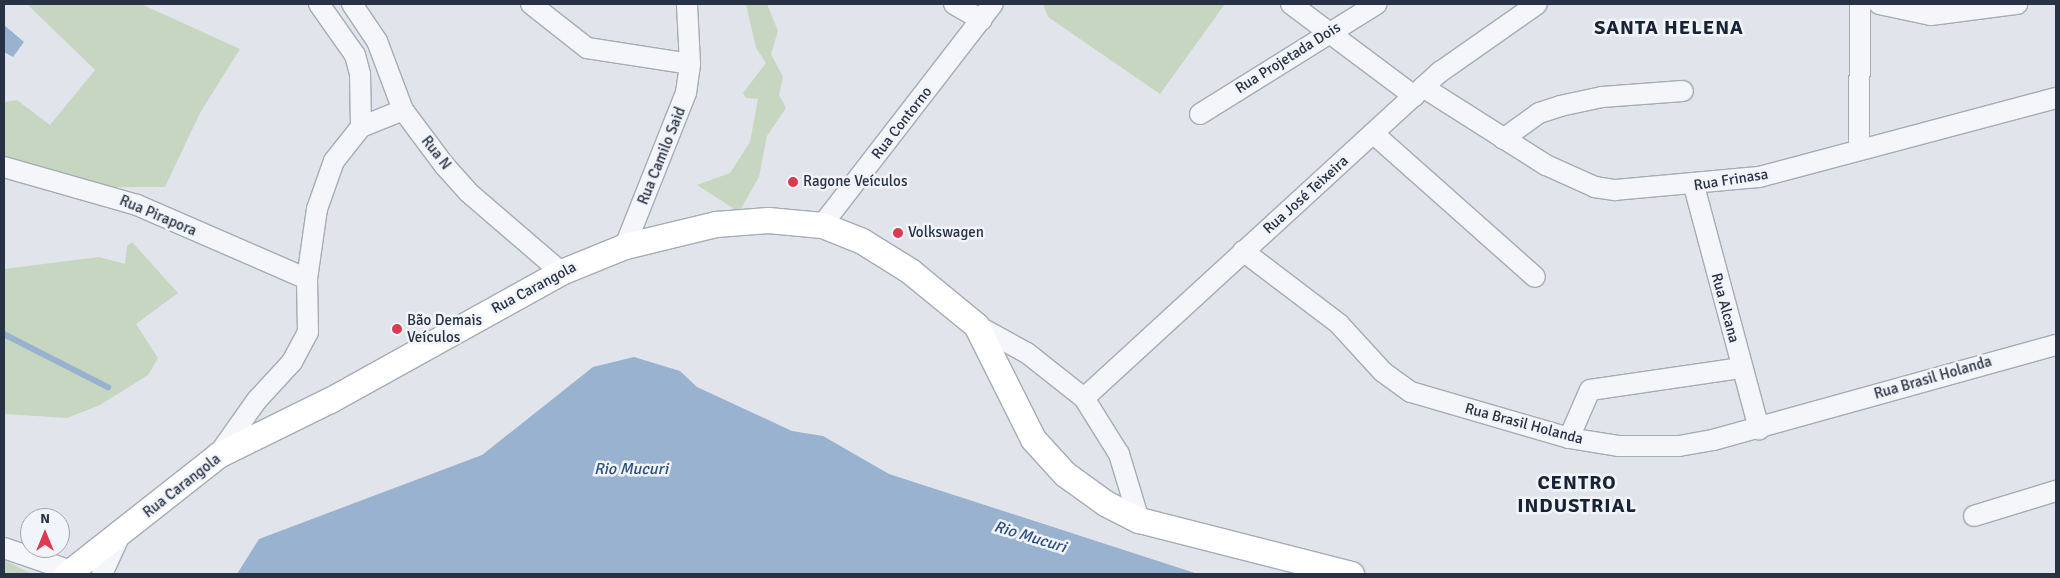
<!DOCTYPE html>
<meta charset="utf-8">
<style>
body{margin:0}
#map{position:relative;width:2060px;height:578px;overflow:hidden;background:#e1e5eb;font-family:Signika,sans-serif}
div>[style]{position:absolute}
.green>*{inset:0;background:#c6d6c1}
.water>*{inset:0;background:#98b2cf}
.stream>*{height:5.5px;margin:-2.75px;padding:0 2.75px;transform-origin:2.75px;border-radius:2.75px;background:#98b2cf}
.roads{filter:drop-shadow(1px 0 #a5acb6) drop-shadow(-1px 0 #a5acb6) drop-shadow(0 1px #a5acb6) drop-shadow(0 -1px #a5acb6)}
.minor>*{height:20px;margin:-10px;padding:0 10px;transform-origin:10px;border-radius:10px;background:#f4f6f9}
.major>*{height:25px;margin:-12.5px;padding:0 12.5px;transform-origin:12.5px;border-radius:12.5px;background:#fff}
.dots>*{width:14px;height:14px;translate:-50% -50%;box-sizing:border-box;border:2px solid #f1f4f8;border-radius:50%}
span{translate:-50% -50%;white-space:nowrap;text-align:center;line-height:1.15;-webkit-text-stroke:5px #f1f4f8;paint-order:stroke}
.street-label{font-size:15px;color:#273245}
.poi-label{font-size:15px;color:#273245}
.left{translate:0 -50%;text-align:left}
.water-label{font-size:16px;color:#2c507e;font-style:italic}
.district-label{font-size:20px;color:#192336;font-weight:700;letter-spacing:1px}
.frame{position:absolute;inset:0;border:5px solid #273245;pointer-events:none}
.north{position:absolute;left:20px;top:508px;width:50px;height:50px;box-sizing:border-box;background:#f1f4f8;border:1px solid #a0a6b0;border-radius:50%;rotate:0deg;font-size:14px;font-weight:700;line-height:20px;text-align:center;color:#273245}
.north::after{content:'';display:block;margin:auto;width:18px;height:22px;background:#de3950;clip-path:polygon(50% 0,100% 100%,50% 72%,0 100%)}
</style>
<div id="map">
<div class="green">
<div style="clip-path:polygon(27px 4px,141px 4px,240px 49px,200px 113px,165px 187px,105px 187px,4px 161px,4px 102px,17px 100px,50px 125px,95px 70px)"></div>
<div style="clip-path:polygon(746px 4px,767px 4px,778px 31px,771px 54px,783px 77px,779px 95px,786px 108px,767px 136px,759px 177px,739px 212px,697px 185px,730px 173px,750px 142px,758px 99px,746px 98px,743px 93px,766px 63px,756px 48px)"></div>
<div style="clip-path:polygon(1043px 4px,1225px 4px,1160px 94px,1048px 17px)"></div>
<div style="clip-path:polygon(132px 242px,178px 293px,136px 324px,158px 358px,148px 375px,100px 405px,67px 418px,4px 414px,4px 269px,99px 257px,125px 264px,127px 246px)"></div>
<div style="clip-path:polygon(4px 560px,32px 574px,4px 574px)"></div>
</div>
<div class="water">
<div style="clip-path:polygon(4px 25px,24px 42px,13px 57px,4px 52px)"></div>
<div style="clip-path:polygon(634px 357px,680px 371px,697px 387px,792px 431px,823px 436px,889px 474px,1198px 574px,237px 574px,259px 539px,482px 455px,593px 367px)"></div>
</div>
<div class="stream">
<div style="left:4px;top:334px;width:117px;rotate:27deg"></div>
</div>
<div class="roads">
<div class="minor">
<div style="left:319px;top:4px;width:62px;rotate:54.8deg"></div>
<div style="left:355px;top:55px;width:20px;rotate:75deg"></div>
<div style="left:360px;top:74px;width:53px;rotate:88.9deg"></div>
<div style="left:352px;top:4px;width:45px;rotate:56deg"></div>
<div style="left:377px;top:41px;width:74px;rotate:69.4deg"></div>
<div style="left:403px;top:110px;width:69px;rotate:53.3deg"></div>
<div style="left:444px;top:165px;width:36px;rotate:48deg"></div>
<div style="left:468px;top:192px;width:123px;rotate:40.7deg"></div>
<div style="left:531px;top:4px;width:71px;rotate:38.2deg"></div>
<div style="left:587px;top:48px;width:104px;rotate:8.8deg"></div>
<div style="left:954px;top:4px;width:32px;rotate:30deg"></div>
<div style="left:1291px;top:4px;width:154px;rotate:36.8deg"></div>
<div style="left:1879px;top:4px;width:53px;rotate:11.9deg"></div>
<div style="left:1931px;top:15px;width:87px;rotate:-7.3deg"></div>
<div style="left:1423px;top:87px;width:146px;rotate:32.4deg"></div>
<div style="left:1546px;top:165px;width:54px;rotate:24.2deg"></div>
<div style="left:1595px;top:187px;width:20px;rotate:9deg"></div>
<div style="left:1615px;top:190px;width:145px;rotate:-5.2deg"></div>
<div style="left:1759px;top:177px;width:307px;rotate:-14.9deg"></div>
<div style="left:1200px;top:114px;width:208px;rotate:-31.9deg"></div>
<div style="left:1374px;top:134px;width:215px;rotate:41.6deg"></div>
<div style="left:1503px;top:139px;width:44px;rotate:-35.8deg"></div>
<div style="left:1539px;top:113px;width:22px;rotate:-18deg"></div>
<div style="left:1560px;top:106px;width:43px;rotate:-12.1deg"></div>
<div style="left:1602px;top:97px;width:81px;rotate:-4.2deg"></div>
<div style="left:1859px;top:150px;width:146px;rotate:-89.6deg"></div>
<div style="left:4px;top:167px;width:138px;rotate:15.9deg"></div>
<div style="left:137px;top:205px;width:185px;rotate:23.5deg"></div>
<div style="left:1694px;top:186px;width:252px;rotate:75deg"></div>
<div style="left:822px;top:225px;width:279px;rotate:-52.3deg"></div>
<div style="left:625px;top:246px;width:165px;rotate:-68.3deg"></div>
<div style="left:686px;top:93px;width:29px;rotate:-82deg"></div>
<div style="left:690px;top:64px;width:60px;rotate:-92.9deg"></div>
<div style="left:1243px;top:251px;width:121px;rotate:37.2deg"></div>
<div style="left:1339px;top:324px;width:65px;rotate:47.5deg"></div>
<div style="left:1383px;top:372px;width:34px;rotate:36deg"></div>
<div style="left:1411px;top:392px;width:165px;rotate:16.2deg"></div>
<div style="left:1569px;top:438px;width:51px;rotate:9.1deg"></div>
<div style="left:1619px;top:446px;width:60px"></div>
<div style="left:1679px;top:446px;width:35px;rotate:-10deg"></div>
<div style="left:1713px;top:440px;width:356px;rotate:-15.5deg"></div>
<div style="left:976px;top:325px;width:58px;rotate:28.8deg"></div>
<div style="left:1027px;top:353px;width:73px;rotate:38.3deg"></div>
<div style="left:1084px;top:398px;width:66px;rotate:58deg"></div>
<div style="left:1119px;top:454px;width:69px;rotate:73.1deg"></div>
<div style="left:1084px;top:398px;width:483px;rotate:-42.5deg"></div>
<div style="left:1440px;top:72px;width:118px;rotate:-35deg"></div>
<div style="left:1569px;top:438px;width:52px;rotate:-66.4deg"></div>
<div style="left:1590px;top:390px;width:153px;rotate:-8.3deg"></div>
<div style="left:218px;top:455px;width:67px;rotate:-54.7deg"></div>
<div style="left:257px;top:400px;width:52px;rotate:-47.4deg"></div>
<div style="left:292px;top:362px;width:34px;rotate:-62deg"></div>
<div style="left:308px;top:332px;width:53px;rotate:-91.1deg"></div>
<div style="left:307px;top:279px;width:71px;rotate:-81.9deg"></div>
<div style="left:317px;top:209px;width:51px;rotate:-70.5deg"></div>
<div style="left:334px;top:161px;width:43px;rotate:-51.5deg"></div>
<div style="left:361px;top:127px;width:45px;rotate:-22deg"></div>
<div style="left:1974px;top:516px;width:86px;rotate:-17deg"></div>
<div style="left:4px;top:548px;width:71px;rotate:18.9deg"></div>
<div style="left:102px;top:574px;width:41px;rotate:-65.3deg"></div>
</div>
<div class="major">
<div style="left:67px;top:574px;width:192px;rotate:-38.2deg"></div>
<div style="left:218px;top:455px;width:125px;rotate:-26.2deg"></div>
<div style="left:330px;top:400px;width:264px;rotate:-29deg"></div>
<div style="left:561px;top:272px;width:69px;rotate:-22.1deg"></div>
<div style="left:625px;top:246px;width:94px;rotate:-13.6deg"></div>
<div style="left:716px;top:224px;width:52px;rotate:-4.4deg"></div>
<div style="left:768px;top:220px;width:54px;rotate:5.3deg"></div>
<div style="left:822px;top:225px;width:43px;rotate:21.8deg"></div>
<div style="left:862px;top:241px;width:57px;rotate:32deg"></div>
<div style="left:910px;top:271px;width:85px;rotate:39.3deg"></div>
<div style="left:976px;top:325px;width:127px;rotate:63.4deg"></div>
<div style="left:1033px;top:439px;width:47px;rotate:47.6deg"></div>
<div style="left:1065px;top:474px;width:49px;rotate:35.9deg"></div>
<div style="left:1105px;top:503px;width:38px;rotate:27deg"></div>
<div style="left:1139px;top:520px;width:219px;rotate:14.3deg"></div>
</div>
</div>
<div class="dots">
<div style="left:793px;top:182px;background:#de3950"></div>
<div style="left:898px;top:233px;background:#de3950"></div>
<div style="left:397px;top:329px;background:#de3950"></div>
</div>
<div class="street-label">
<span style="left:1288px;top:58px;rotate:-32deg">Rua Projetada Dois</span>
<span style="left:902px;top:123px;rotate:-52deg">Rua Contorno</span>
<span style="left:436px;top:153px;rotate:52deg">Rua N</span>
<span style="left:662px;top:156px;rotate:-68deg">Rua Camilo Said</span>
<span style="left:1731px;top:180px;rotate:-9deg">Rua Frinasa</span>
<span style="left:1306px;top:195px;rotate:-42deg">Rua José Teixeira</span>
<span style="left:158px;top:216px;rotate:23deg">Rua Pirapora</span>
<span style="left:534px;top:288px;rotate:-28deg">Rua Carangola</span>
<span style="left:1725px;top:308px;rotate:75deg">Rua Alcana</span>
<span style="left:1933px;top:378px;rotate:-16deg">Rua Brasil Holanda</span>
<span style="left:1524px;top:424px;rotate:15deg">Rua Brasil Holanda</span>
<span style="left:182px;top:486px;rotate:-38deg">Rua Carangola</span>
</div>
<div class="poi-label">
<span class="left" style="left:803px;top:182px">Ragone Veículos</span>
<span class="left" style="left:908px;top:233px">Volkswagen</span>
<span class="left" style="left:407px;top:329px">Bão Demais<br>Veículos</span>
</div>
<div class="water-label">
<span style="left:631px;top:469px">Rio Mucuri</span>
<span style="left:1030px;top:537px;rotate:17deg">Rio Mucuri</span>
</div>
<div class="district-label">
<span style="left:1669px;top:27px">SANTA HELENA</span>
<span style="left:1577px;top:494px">CENTRO<br>INDUSTRIAL</span>
</div>
<div class="frame"></div>
<div class="north">N</div>
</div>
